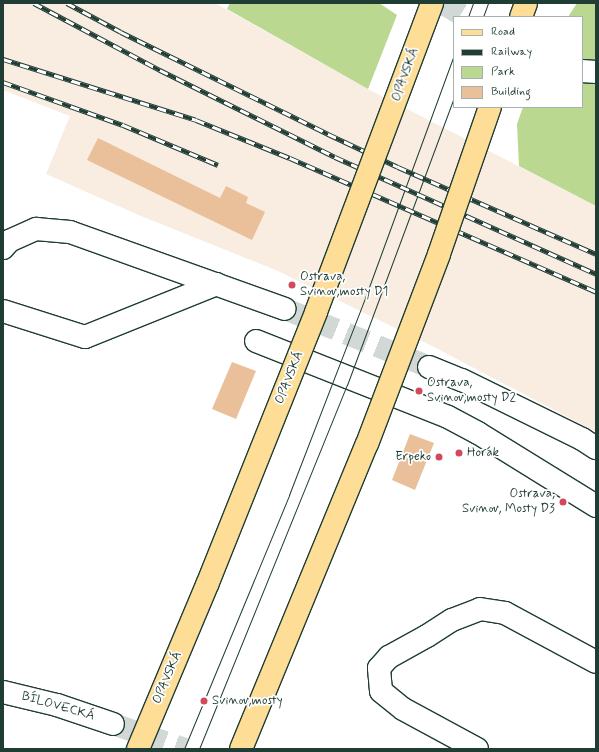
<!DOCTYPE html>
<meta charset="utf-8">
<style>
body{margin:0}
#map{position:relative;width:599px;height:752px;overflow:hidden;background:#fff;font-family:Mynerve,sans-serif}
div>[style]{position:absolute}
.built>*{inset:0;background:#f9ece1}
.green>*{inset:0;background:#bad890}
.building>*{inset:0;background:#eac09a}
.minor-tunnel>*{height:22px;margin-top:-11px;transform-origin:0;background:repeating-linear-gradient(90deg,#d2d8d6 0 22px,transparent 0 33px)}
.roads{filter:drop-shadow(1px 0 #1f3d34) drop-shadow(-1px 0 #1f3d34) drop-shadow(0 1px #1f3d34) drop-shadow(0 -1px #1f3d34)}
.minor>*{height:22px;margin:-11px;padding:0 11px;transform-origin:11px;border-radius:11px;background:#fff}
.major>*{height:22px;margin:-11px;padding:0 11px;transform-origin:11px;border-radius:11px;background:#fedd96}
.tram>*{height:1px;margin:-0.5px;padding:0 0.5px;transform-origin:0.5px;border-radius:0.5px;background:#1f3d34}
.rail>*{height:4.5px;margin-top:-2.25px;transform-origin:0;background:repeating-linear-gradient(90deg,#fff 0 9px,#1f3d34 0 18px);box-sizing:border-box;border-block:1px solid #1f3d34}
.bridges{filter:drop-shadow(1px 0 #1f3d34) drop-shadow(-1px 0 #1f3d34) drop-shadow(0 1px #1f3d34) drop-shadow(0 -1px #1f3d34)}
.major-bridge>*{height:22px;margin:-11px;padding:0 11px;transform-origin:11px;border-radius:11px;background:#fedd96}
.dots>*{width:11px;height:11px;translate:-50% -50%;box-sizing:border-box;border:2px solid #fff;border-radius:50%}
span{translate:-50% -50%;white-space:nowrap;text-align:center;line-height:1.15;-webkit-text-stroke:3.5px #fff;paint-order:stroke}
.street-label{font-size:13px;color:#1f3d34}
.poi-label{font-size:13px;color:#1f3d34}
.left{translate:0 -50%;text-align:left}
.right{translate:-100% -50%;text-align:right}
.frame{position:absolute;inset:0;border:4px solid #1f3d34;pointer-events:none}
.legend{position:absolute;left:453px;top:16px;width:130px;height:92px;box-sizing:border-box;background:#fff;border:1px solid #a5b1ae;margin:0;padding:5px 7px;list-style:none;font-size:12px;color:#1f3d34}
.legend li{display:flex;align-items:center;gap:8px;height:20px}
.legend b{width:20px;border:1px solid #a5b1ae}
</style>
<div id="map">
<div class="built">
<div style="clip-path:polygon(3px 3px,215px 3px,368px 89px,596px 206px,596px 432px,434px 347px,278px 271px,141px 216px,46px 174px,70px 116px,3px 90px)"></div>
</div>
<div class="green">
<div style="clip-path:polygon(230px 3px,379px 3px,397px 15px,368px 89px,227px 9px)"></div>
<div style="clip-path:polygon(577px 3px,596px 3px,596px 206px,519px 166px,517px 124px,523px 107px,582px 107px,582px 17px,568px 17px)"></div>
</div>
<div class="building">
<div style="clip-path:polygon(98px 138px,220px 198px,226px 186px,248px 197px,246px 203px,265px 212px,252px 240px,87px 160px)"></div>
<div style="clip-path:polygon(232px 362px,256px 371px,236px 419px,212px 409px)"></div>
<div style="clip-path:polygon(410px 434px,434px 443px,415px 490px,392px 480px)"></div>
</div>
<div class="minor-tunnel">
<div style="left:442px;top:3px;width:27px;rotate:31deg"></div>
<div style="left:285px;top:309px;width:155px;rotate:21.9deg"></div>
<div style="left:113px;top:724px;width:76px;rotate:19.1deg"></div>
</div>
<div class="roads">
<div class="minor">
<div style="left:582px;top:71px;width:14px;rotate:4deg"></div>
<div style="left:3px;top:248px;width:9px;rotate:-49deg"></div>
<div style="left:9px;top:241px;width:30px;rotate:-24deg"></div>
<div style="left:36px;top:229px;width:34px;rotate:5deg"></div>
<div style="left:70px;top:232px;width:228px;rotate:19.7deg"></div>
<div style="left:3px;top:311px;width:86px;rotate:17.6deg"></div>
<div style="left:85px;top:337px;width:142px;rotate:-21.9deg"></div>
<div style="left:256px;top:341px;width:206px;rotate:21.6deg"></div>
<div style="left:448px;top:417px;width:34px;rotate:28deg"></div>
<div style="left:478px;top:433px;width:139px;rotate:31.7deg"></div>
<div style="left:429px;top:367px;width:35px;rotate:22deg"></div>
<div style="left:462px;top:380px;width:134px;rotate:26.2deg"></div>
<div style="left:582px;top:439px;width:17px;rotate:33deg"></div>
<div style="left:3px;top:692px;width:56px;rotate:13.5deg"></div>
<div style="left:57px;top:705px;width:59px;rotate:18.7deg"></div>
<div style="left:477px;top:749px;width:84px;rotate:-151.6deg"></div>
<div style="left:403px;top:709px;width:28px;rotate:-141deg"></div>
<div style="left:381px;top:691px;width:23px;rotate:-95deg"></div>
<div style="left:379px;top:668px;width:15px;rotate:-48deg"></div>
<div style="left:389px;top:657px;width:43px;rotate:-28.9deg"></div>
<div style="left:427px;top:636px;width:30px;rotate:-33deg"></div>
<div style="left:452px;top:620px;width:30px;rotate:-21deg"></div>
<div style="left:480px;top:609px;width:25px;rotate:9deg"></div>
<div style="left:505px;top:613px;width:103px;rotate:28.3deg"></div>
</div>
<div class="major">
<div style="left:521px;top:17px;width:15px;rotate:-70deg"></div>
</div>
</div>
<div class="tram">
<div style="left:468px;top:17px;width:15px;rotate:-70deg"></div>
<div style="left:483px;top:17px;width:15px;rotate:-70deg"></div>
<div style="left:184px;top:749px;width:275px;rotate:-67.5deg"></div>
<div style="left:289px;top:495px;width:211px;rotate:-68.9deg"></div>
<div style="left:365px;top:298px;width:259px;rotate:-69.9deg"></div>
<div style="left:199px;top:749px;width:393px;rotate:-67.9deg"></div>
<div style="left:347px;top:385px;width:307px;rotate:-69.6deg"></div>
</div>
<div class="rail">
<div style="left:34px;top:3px;width:143px;rotate:28deg"></div>
<div style="left:160px;top:70px;width:195px;rotate:26.4deg"></div>
<div style="left:335px;top:157px;width:286px;rotate:24.1deg"></div>
<div style="left:67px;top:3px;width:61px;rotate:28.2deg"></div>
<div style="left:121px;top:32px;width:231px;rotate:26.2deg"></div>
<div style="left:328px;top:134px;width:77px;rotate:25.2deg"></div>
<div style="left:398px;top:167px;width:216px;rotate:23.7deg"></div>
<div style="left:3px;top:59px;width:202px;rotate:17.5deg"></div>
<div style="left:196px;top:120px;width:101px;rotate:22deg"></div>
<div style="left:290px;top:158px;width:334px;rotate:23.6deg"></div>
<div style="left:3px;top:82px;width:127px;rotate:19.7deg"></div>
<div style="left:123px;top:125px;width:103px;rotate:22.8deg"></div>
</div>
<div class="bridges">
<div class="major-bridge">
<div style="left:138px;top:749px;width:178px;rotate:-67.2deg"></div>
<div style="left:207px;top:585px;width:294px;rotate:-68.2deg"></div>
<div style="left:316px;top:312px;width:330px;rotate:-69.4deg"></div>
<div style="left:241px;top:749px;width:330px;rotate:-67.6deg"></div>
<div style="left:367px;top:444px;width:203px;rotate:-69.2deg"></div>
<div style="left:439px;top:254px;width:156px;rotate:-70.9deg"></div>
</div>
</div>
<div class="dots">
<div style="left:292px;top:285px;background:#d1495b"></div>
<div style="left:419px;top:391px;background:#d1495b"></div>
<div style="left:459px;top:453px;background:#d1495b"></div>
<div style="left:439px;top:457px;background:#d1495b"></div>
<div style="left:563px;top:502px;background:#d1495b"></div>
<div style="left:204px;top:701px;background:#d1495b"></div>
</div>
<div class="street-label">
<span style="left:406px;top:75px;rotate:-70deg">OPAVSKÁ</span>
<span style="left:290px;top:378px;rotate:-68deg">OPAVSKÁ</span>
<span style="left:168px;top:678px;rotate:-67deg">OPAVSKÁ</span>
<span style="left:58px;top:707px;rotate:16deg">BÍLOVECKÁ</span>
</div>
<div class="poi-label">
<span class="left" style="left:300px;top:285px">Ostrava,<br>Svinov,mosty D1</span>
<span class="left" style="left:427px;top:391px">Ostrava,<br>Svinov,mosty D2</span>
<span class="left" style="left:467px;top:453px">Horák</span>
<span class="right" style="left:431px;top:457px">Erpeko</span>
<span class="right" style="left:555px;top:502px">Ostrava,<br>Svinov, Mosty D3</span>
<span class="left" style="left:212px;top:701px">Svinov,mosty</span>
</div>
<div class="frame"></div>
<ul class="legend">
<li><b style="height:5px;background:#fedd96"></b>Road</li>
<li><b style="height:5px;background:#1f3d34"></b>Railway</li>
<li><b style="height:11px;background:#bad890"></b>Park</li>
<li><b style="height:11px;background:#eac09a"></b>Building</li>
</ul>
</div>
